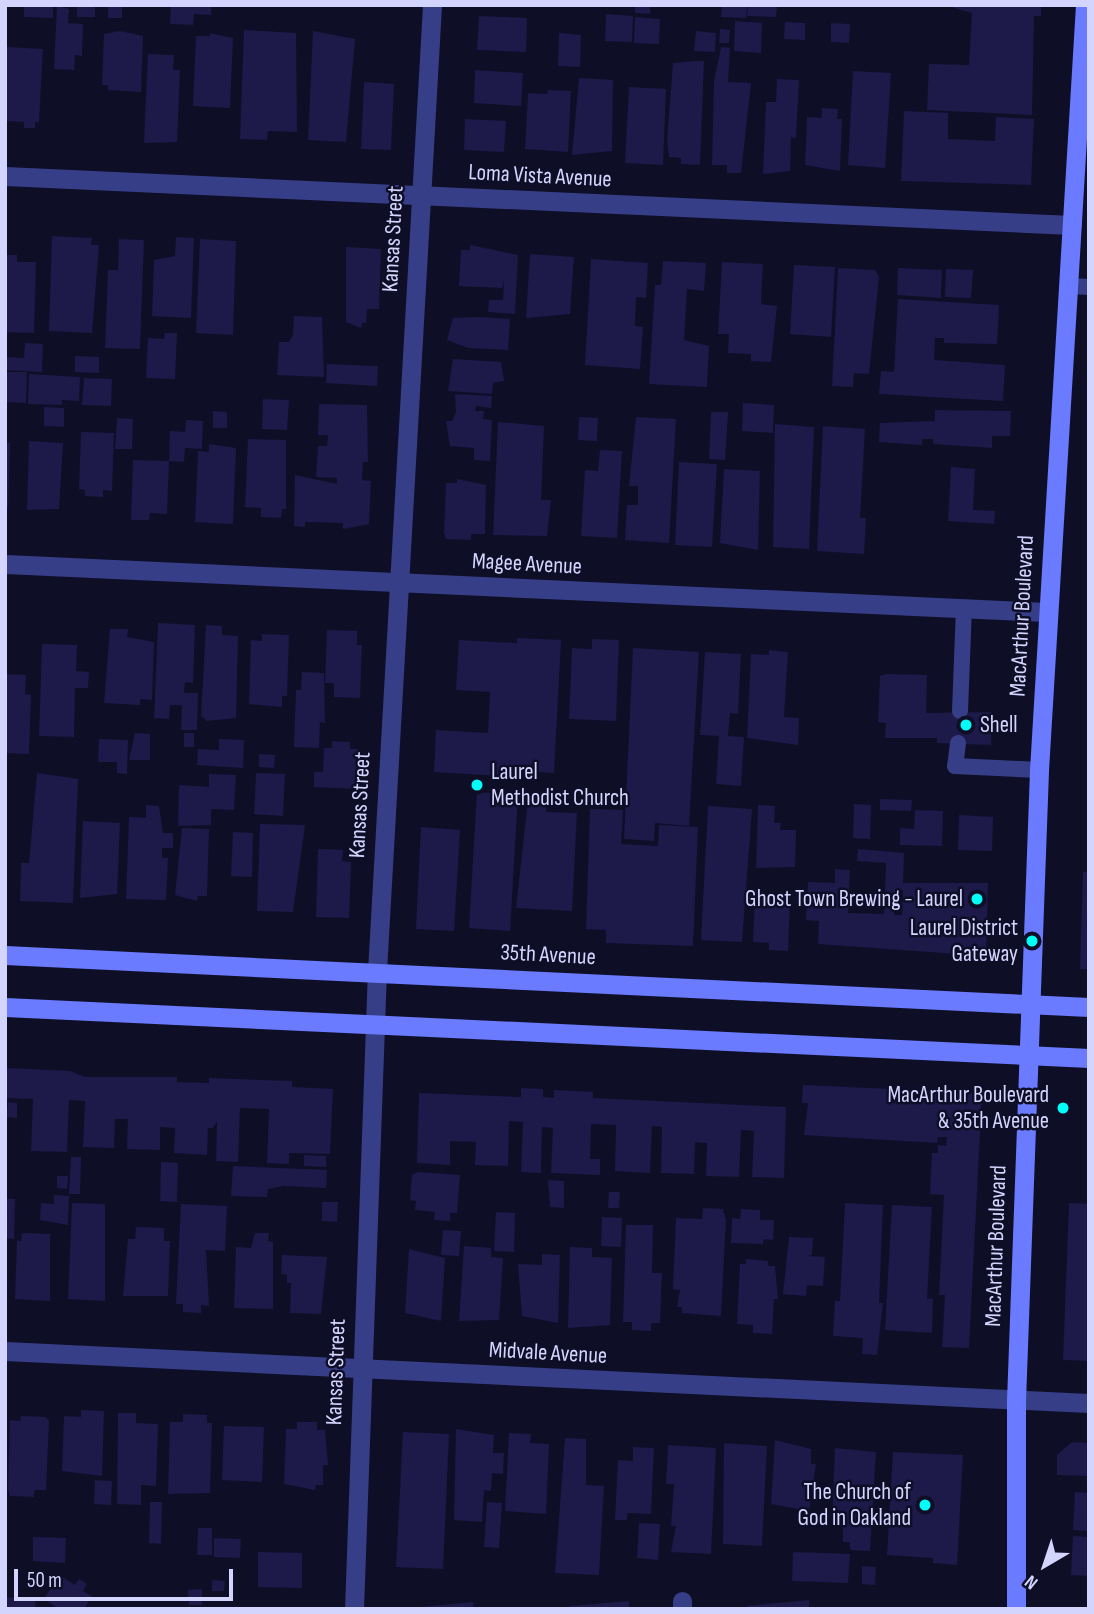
<!DOCTYPE html>
<style>
body{margin:0}
#map{position:relative;width:1094px;height:1614px;overflow:hidden;background:#0f0e27;font-family:"Sofia Sans Condensed",sans-serif}
div>[style]{position:absolute}
.building>*{inset:0;background:#1d1949}
.service>*{height:16px;margin:-8px;padding:0 8px;transform-origin:8px;border-radius:8px;background:#373e88}
.minor>*{height:19px;margin:-9.5px;padding:0 9.5px;transform-origin:9.5px;border-radius:9.5px;background:#373e88}
.secondary>*{height:19px;margin:-9.5px;padding:0 9.5px;transform-origin:9.5px;border-radius:9.5px;background:#6b7bff}
.dots>*{width:19px;height:19px;translate:-50% -50%;box-sizing:border-box;border:4px solid #0f0e27;border-radius:50%}
span{translate:-50% -50%;white-space:nowrap;text-align:center;line-height:1.15;-webkit-text-stroke:5px #0f0e27;paint-order:stroke}
.street-label{font-size:23px;color:#d4d5ff}
.poi-label{font-size:23px;color:#d4d5ff}
.left{translate:0 -50%;text-align:left}
.right{translate:-100% -50%;text-align:right}
.frame{position:absolute;inset:0;border:7px solid #d4d5ff;pointer-events:none}
.north{position:absolute;left:1010px;top:1530px;width:70px;height:70px;-webkit-text-stroke:5px #0f0e27;paint-order:stroke;rotate:219deg;font-size:19px;font-weight:700;line-height:28px;text-align:center;color:#d4d5ff}
.north::after{content:'';display:block;margin:auto;width:24px;height:32px;background:#d4d5ff;clip-path:polygon(50% 0,100% 100%,50% 72%,0 100%)}
.scale{position:absolute;left:14px;top:1569px;width:219px;height:32px;box-sizing:border-box;border:4px solid #d4d5ff;border-top:0;padding-left:9px;font-size:21px;line-height:24px;white-space:nowrap;color:#d4d5ff;-webkit-text-stroke:5px #0f0e27;paint-order:stroke}
</style>
<div id="map">
<div class="building">
<div style="clip-path:polygon(24px 5px,53px 5px,53px 18px,24px 17px)"></div>
<div style="clip-path:polygon(57px 5px,69px 9px,68px 23px,83px 24px,82px 56px,75px 55px,74px 70px,54px 69px)"></div>
<div style="clip-path:polygon(77px 5px,95px 5px,95px 17px,77px 17px)"></div>
<div style="clip-path:polygon(108px 5px,122px 5px,122px 18px,108px 18px)"></div>
<div style="clip-path:polygon(171px 5px,211px 5px,211px 15px,194px 14px,193px 25px,170px 24px)"></div>
<div style="clip-path:polygon(635px 5px,650px 5px,650px 14px,635px 13px)"></div>
<div style="clip-path:polygon(722px 5px,747px 5px,746px 18px,721px 17px)"></div>
<div style="clip-path:polygon(748px 5px,777px 5px,776px 17px,747px 16px)"></div>
<div style="clip-path:polygon(945px 5px,1041px 5px,1041px 16px,1034px 16px,1032px 115px,927px 110px,929px 64px,969px 65px,972px 13px)"></div>
<div style="clip-path:polygon(606px 14px,633px 16px,632px 42px,605px 41px)"></div>
<div style="clip-path:polygon(479px 16px,527px 18px,526px 52px,477px 50px)"></div>
<div style="clip-path:polygon(635px 17px,660px 19px,659px 44px,634px 43px)"></div>
<div style="clip-path:polygon(735px 21px,762px 23px,761px 53px,734px 51px)"></div>
<div style="clip-path:polygon(785px 22px,805px 23px,805px 40px,784px 39px)"></div>
<div style="clip-path:polygon(831px 23px,850px 24px,849px 43px,831px 42px)"></div>
<div style="clip-path:polygon(720px 29px,730px 30px,729px 43px,719px 43px)"></div>
<div style="clip-path:polygon(244px 30px,296px 33px,297px 132px,268px 131px,267px 140px,240px 139px)"></div>
<div style="clip-path:polygon(120px 31px,143px 36px,141px 92px,108px 90px,108px 85px,102px 85px,104px 34px)"></div>
<div style="clip-path:polygon(313px 31px,355px 39px,346px 142px,308px 140px)"></div>
<div style="clip-path:polygon(696px 31px,716px 33px,715px 52px,694px 51px)"></div>
<div style="clip-path:polygon(210px 33px,233px 38px,230px 108px,193px 106px,196px 36px,210px 36px)"></div>
<div style="clip-path:polygon(559px 33px,581px 35px,580px 67px,558px 66px)"></div>
<div style="clip-path:polygon(7px 47px,43px 49px,39px 122px,35px 122px,35px 128px,24px 128px,24px 122px,5px 121px)"></div>
<div style="clip-path:polygon(721px 47px,730px 48px,728px 82px,751px 83px,741px 173px,727px 173px,727px 165px,712px 165px,714px 81px)"></div>
<div style="clip-path:polygon(148px 54px,174px 55px,173px 70px,180px 70px,177px 142px,144px 143px)"></div>
<div style="clip-path:polygon(695px 61px,704px 61px,700px 165px,681px 164px,681px 158px,669px 157px,667px 140px,673px 63px)"></div>
<div style="clip-path:polygon(475px 70px,523px 73px,521px 106px,474px 103px)"></div>
<div style="clip-path:polygon(853px 71px,891px 73px,885px 168px,848px 165px)"></div>
<div style="clip-path:polygon(579px 78px,613px 80px,612px 151px,572px 155px)"></div>
<div style="clip-path:polygon(777px 79px,799px 80px,796px 138px,791px 137px,790px 171px,763px 174px,766px 102px,776px 102px)"></div>
<div style="clip-path:polygon(364px 82px,394px 84px,391px 150px,361px 149px)"></div>
<div style="clip-path:polygon(629px 87px,666px 89px,663px 165px,625px 163px)"></div>
<div style="clip-path:polygon(548px 90px,571px 91px,568px 152px,525px 149px,528px 93px,547px 94px)"></div>
<div style="clip-path:polygon(822px 108px,838px 109px,837px 119px,842px 119px,840px 171px,805px 165px,807px 117px,822px 118px)"></div>
<div style="clip-path:polygon(904px 111px,948px 113px,948px 139px,995px 141px,996px 117px,1034px 119px,1031px 185px,901px 181px)"></div>
<div style="clip-path:polygon(465px 119px,506px 121px,504px 152px,464px 150px)"></div>
<div style="clip-path:polygon(52px 236px,92px 238px,91px 245px,99px 245px,92px 333px,49px 331px)"></div>
<div style="clip-path:polygon(176px 237px,194px 238px,191px 318px,152px 316px,154px 260px,175px 256px)"></div>
<div style="clip-path:polygon(119px 239px,144px 240px,140px 349px,105px 348px,108px 270px,118px 270px)"></div>
<div style="clip-path:polygon(200px 239px,236px 241px,233px 335px,196px 333px)"></div>
<div style="clip-path:polygon(470px 245px,518px 255px,515px 314px,488px 312px,489px 300px,503px 300px,504px 280px,502px 288px,459px 286px,461px 250px,470px 250px)"></div>
<div style="clip-path:polygon(346px 247px,381px 249px,379px 309px,367px 309px,366px 323px,362px 323px,361px 328px,346px 322px)"></div>
<div style="clip-path:polygon(530px 254px,574px 257px,570px 314px,526px 318px)"></div>
<div style="clip-path:polygon(5px 255px,17px 255px,17px 262px,36px 262px,34px 333px,5px 332px)"></div>
<div style="clip-path:polygon(591px 259px,648px 263px,646px 298px,636px 297px,635px 326px,643px 327px,640px 369px,585px 365px)"></div>
<div style="clip-path:polygon(663px 261px,706px 263px,704px 291px,687px 289px,684px 340px,709px 346px,707px 387px,649px 384px,655px 285px,661px 285px)"></div>
<div style="clip-path:polygon(722px 262px,763px 264px,761px 304px,777px 306px,771px 362px,751px 361px,751px 354px,728px 353px,729px 334px,718px 334px)"></div>
<div style="clip-path:polygon(794px 265px,835px 267px,831px 337px,790px 334px)"></div>
<div style="clip-path:polygon(838px 268px,875px 270px,879px 277px,869px 374px,854px 373px,853px 387px,832px 386px)"></div>
<div style="clip-path:polygon(898px 268px,942px 270px,941px 298px,897px 295px)"></div>
<div style="clip-path:polygon(946px 269px,973px 270px,971px 298px,945px 297px)"></div>
<div style="clip-path:polygon(898px 299px,999px 305px,997px 344px,944px 343px,944px 338px,935px 338px,934px 360px,1005px 365px,1003px 401px,879px 394px,881px 371px,894px 372px)"></div>
<div style="clip-path:polygon(294px 316px,322px 317px,324px 377px,277px 375px,279px 342px,289px 342px,293px 335px)"></div>
<div style="clip-path:polygon(477px 317px,510px 319px,508px 350px,468px 348px,447px 340px,453px 318px)"></div>
<div style="clip-path:polygon(165px 333px,177px 333px,175px 379px,146px 378px,148px 338px,164px 339px)"></div>
<div style="clip-path:polygon(25px 343px,43px 344px,42px 372px,5px 370px,5px 357px,24px 358px)"></div>
<div style="clip-path:polygon(75px 356px,99px 357px,99px 373px,75px 372px)"></div>
<div style="clip-path:polygon(453px 359px,501px 362px,504px 381px,493px 383px,492px 394px,448px 391px)"></div>
<div style="clip-path:polygon(327px 364px,378px 366px,377px 386px,326px 383px)"></div>
<div style="clip-path:polygon(5px 372px,27px 372px,26px 403px,5px 402px)"></div>
<div style="clip-path:polygon(29px 374px,80px 377px,79px 401px,62px 400px,62px 405px,28px 404px)"></div>
<div style="clip-path:polygon(84px 378px,112px 379px,111px 406px,82px 405px)"></div>
<div style="clip-path:polygon(455px 394px,492px 396px,491px 408px,476px 406px,475px 411px,484px 411px,483px 419px,492px 420px,490px 461px,474px 460px,474px 448px,450px 446px,446px 421px,452px 421px,456px 412px)"></div>
<div style="clip-path:polygon(263px 399px,289px 400px,287px 430px,262px 429px)"></div>
<div style="clip-path:polygon(743px 403px,774px 405px,773px 433px,742px 431px)"></div>
<div style="clip-path:polygon(319px 404px,367px 405px,368px 462px,363px 462px,362px 480px,371px 481px,369px 524px,343px 529px,343px 523px,305px 522px,305px 527px,294px 526px,295px 475px,337px 484px,337px 478px,316px 477px,318px 446px,327px 446px,328px 435px,318px 435px)"></div>
<div style="clip-path:polygon(44px 407px,64px 408px,64px 427px,44px 426px)"></div>
<div style="clip-path:polygon(935px 410px,1011px 411px,1010px 436px,992px 436px,992px 448px,933px 444px,933px 439px,922px 439px,922px 445px,879px 442px,880px 423px,935px 421px)"></div>
<div style="clip-path:polygon(213px 411px,227px 412px,227px 428px,213px 428px)"></div>
<div style="clip-path:polygon(711px 412px,728px 412px,725px 460px,709px 459px)"></div>
<div style="clip-path:polygon(579px 417px,598px 418px,597px 441px,578px 440px)"></div>
<div style="clip-path:polygon(636px 417px,676px 419px,669px 543px,625px 540px,627px 505px,638px 505px,638px 486px,629px 486px)"></div>
<div style="clip-path:polygon(117px 418px,133px 419px,132px 449px,115px 449px)"></div>
<div style="clip-path:polygon(186px 420px,203px 421px,202px 449px,185px 448px,184px 462px,169px 461px,170px 431px,185px 432px)"></div>
<div style="clip-path:polygon(498px 422px,544px 426px,541px 500px,551px 500px,547px 536px,493px 535px)"></div>
<div style="clip-path:polygon(775px 424px,814px 427px,809px 549px,773px 547px)"></div>
<div style="clip-path:polygon(823px 426px,865px 429px,860px 518px,866px 518px,864px 554px,817px 551px)"></div>
<div style="clip-path:polygon(81px 432px,114px 433px,112px 491px,103px 490px,103px 497px,85px 496px,85px 490px,79px 489px)"></div>
<div style="clip-path:polygon(248px 439px,286px 440px,286px 509px,282px 509px,281px 518px,261px 517px,261px 508px,245px 507px)"></div>
<div style="clip-path:polygon(29px 441px,63px 443px,59px 509px,27px 510px)"></div>
<div style="clip-path:polygon(5px 443px,10px 443px,8px 507px,5px 507px)"></div>
<div style="clip-path:polygon(209px 444px,236px 448px,233px 524px,195px 522px,198px 451px,209px 452px)"></div>
<div style="clip-path:polygon(600px 450px,622px 451px,617px 538px,581px 536px,585px 470px,598px 471px)"></div>
<div style="clip-path:polygon(133px 460px,169px 461px,167px 514px,150px 513px,149px 520px,131px 520px)"></div>
<div style="clip-path:polygon(679px 462px,717px 464px,712px 547px,675px 545px)"></div>
<div style="clip-path:polygon(951px 467px,975px 469px,973px 510px,995px 511px,994px 524px,948px 521px)"></div>
<div style="clip-path:polygon(724px 469px,760px 471px,758px 550px,720px 543px)"></div>
<div style="clip-path:polygon(457px 479px,486px 485px,485px 534px,471px 534px,471px 540px,446px 539px,444px 533px,446px 483px,457px 483px)"></div>
<div style="clip-path:polygon(158px 623px,195px 625px,193px 683px,185px 682px,184px 693px,198px 693px,197px 730px,181px 730px,182px 705px,170px 705px,169px 719px,154px 718px)"></div>
<div style="clip-path:polygon(206px 625px,222px 626px,222px 635px,238px 636px,236px 718px,207px 721px,201px 716px)"></div>
<div style="clip-path:polygon(110px 629px,128px 629px,127px 637px,154px 642px,152px 700px,140px 699px,140px 705px,104px 703px)"></div>
<div style="clip-path:polygon(327px 630px,357px 631px,357px 645px,362px 645px,360px 698px,334px 697px,334px 683px,325px 683px)"></div>
<div style="clip-path:polygon(262px 634px,289px 635px,287px 696px,282px 696px,282px 707px,249px 704px,251px 640px,262px 641px)"></div>
<div style="clip-path:polygon(517px 638px,561px 640px,554px 773px,518px 771px,518px 777px,434px 772px,436px 730px,488px 733px,490px 692px,456px 690px,459px 640px,517px 643px)"></div>
<div style="clip-path:polygon(592px 639px,619px 640px,616px 721px,569px 719px,572px 648px,592px 649px)"></div>
<div style="clip-path:polygon(42px 644px,77px 645px,76px 671px,89px 672px,88px 688px,75px 688px,74px 737px,39px 736px)"></div>
<div style="clip-path:polygon(633px 648px,699px 652px,689px 826px,655px 823px,654px 841px,624px 839px)"></div>
<div style="clip-path:polygon(769px 650px,788px 652px,784px 717px,799px 718px,798px 745px,747px 738px,751px 654px,769px 655px)"></div>
<div style="clip-path:polygon(705px 652px,741px 654px,738px 714px,730px 713px,728px 736px,744px 737px,741px 786px,716px 784px,719px 736px,700px 735px)"></div>
<div style="clip-path:polygon(302px 672px,324px 673px,325px 723px,320px 722px,319px 748px,294px 747px,296px 690px,301px 690px)"></div>
<div style="clip-path:polygon(5px 674px,26px 675px,25px 694px,31px 695px,29px 754px,5px 753px)"></div>
<div style="clip-path:polygon(887px 674px,927px 675px,926px 713px,992px 712px,991px 745px,937px 743px,937px 738px,885px 738px,886px 723px,878px 722px,880px 676px)"></div>
<div style="clip-path:polygon(135px 733px,150px 734px,150px 760px,129px 760px)"></div>
<div style="clip-path:polygon(184px 733px,194px 733px,194px 747px,184px 747px)"></div>
<div style="clip-path:polygon(99px 739px,128px 740px,127px 774px,117px 773px,117px 762px,98px 762px)"></div>
<div style="clip-path:polygon(219px 739px,244px 740px,243px 768px,197px 765px,198px 749px,219px 750px)"></div>
<div style="clip-path:polygon(332px 741px,350px 742px,350px 749px,358px 749px,357px 789px,314px 787px,314px 772px,323px 772px,324px 748px,332px 748px)"></div>
<div style="clip-path:polygon(259px 754px,275px 755px,274px 768px,259px 767px)"></div>
<div style="clip-path:polygon(37px 773px,78px 779px,73px 903px,20px 901px,21px 863px,29px 863px)"></div>
<div style="clip-path:polygon(256px 773px,285px 774px,283px 816px,254px 814px)"></div>
<div style="clip-path:polygon(209px 774px,236px 775px,234px 810px,211px 809px,211px 825px,178px 826px,179px 785px,209px 787px)"></div>
<div style="clip-path:polygon(477px 792px,518px 795px,510px 931px,469px 928px)"></div>
<div style="clip-path:polygon(880px 799px,912px 800px,911px 811px,880px 810px)"></div>
<div style="clip-path:polygon(528px 800px,547px 802px,546px 812px,577px 813px,572px 911px,516px 908px)"></div>
<div style="clip-path:polygon(854px 804px,871px 805px,870px 839px,853px 838px)"></div>
<div style="clip-path:polygon(146px 805px,159px 806px,163px 833px,173px 833px,173px 848px,162px 848px,162px 858px,168px 858px,166px 900px,126px 899px,129px 817px,146px 818px)"></div>
<div style="clip-path:polygon(758px 805px,775px 806px,774px 823px,781px 823px,780px 830px,796px 830px,795px 867px,756px 868px)"></div>
<div style="clip-path:polygon(708px 806px,752px 809px,742px 942px,701px 940px)"></div>
<div style="clip-path:polygon(590px 809px,623px 810px,621px 844px,658px 846px,659px 825px,698px 827px,693px 946px,606px 943px,606px 930px,586px 929px)"></div>
<div style="clip-path:polygon(915px 810px,943px 811px,942px 846px,900px 845px,900px 828px,914px 829px)"></div>
<div style="clip-path:polygon(959px 815px,993px 817px,992px 851px,958px 850px)"></div>
<div style="clip-path:polygon(83px 821px,120px 823px,117px 894px,80px 898px)"></div>
<div style="clip-path:polygon(260px 824px,305px 825px,293px 912px,257px 911px)"></div>
<div style="clip-path:polygon(421px 827px,460px 830px,454px 931px,416px 929px)"></div>
<div style="clip-path:polygon(182px 828px,209px 829px,207px 896px,198px 896px,197px 901px,175px 895px)"></div>
<div style="clip-path:polygon(233px 832px,253px 833px,252px 877px,231px 876px)"></div>
<div style="clip-path:polygon(318px 849px,343px 850px,342px 861px,351px 862px,349px 918px,316px 917px)"></div>
<div style="clip-path:polygon(evenodd,858px 849px,904px 853px,903px 883px,988px 883px,986px 956px,818px 944px,819px 921px,806px 920px,808px 882px,835px 883px,835px 869px,850px 870px,848px 913px,884px 914px,886px 863px,857px 861px,858px 849px,896px 890px,903px 890px,902px 915px,894px 915px,896px 890px)"></div>
<div style="clip-path:polygon(1083px 872px,1089px 872px,1089px 969px,1080px 969px)"></div>
<div style="clip-path:polygon(755px 898px,790px 899px,788px 951px,769px 950px,769px 943px,753px 942px)"></div>
<div style="clip-path:polygon(5px 1068px,70px 1071px,85px 1077px,177px 1077px,177px 1082px,209px 1083px,209px 1078px,292px 1081px,292px 1087px,333px 1089px,330px 1154px,289px 1153px,289px 1164px,267px 1163px,269px 1109px,240px 1108px,238px 1162px,216px 1161px,217px 1121px,213px 1128px,208px 1128px,207px 1155px,174px 1153px,175px 1128px,160px 1127px,160px 1150px,127px 1149px,128px 1119px,115px 1119px,114px 1148px,83px 1147px,85px 1101px,69px 1100px,67px 1152px,31px 1151px,33px 1099px,5px 1098px)"></div>
<div style="clip-path:polygon(803px 1085px,982px 1093px,969px 1348px,942px 1347px,945px 1295px,939px 1295px,944px 1195px,930px 1194px,932px 1153px,938px 1153px,938px 1145px,946px 1146px,947px 1137px,938px 1137px,937px 1143px,804px 1135px,808px 1103px,802px 1103px)"></div>
<div style="clip-path:polygon(521px 1088px,543px 1089px,543px 1097px,554px 1098px,554px 1090px,593px 1092px,593px 1098px,786px 1107px,784px 1178px,752px 1177px,754px 1131px,741px 1130px,739px 1177px,706px 1176px,707px 1143px,695px 1142px,694px 1174px,661px 1173px,662px 1127px,652px 1126px,650px 1173px,615px 1171px,616px 1125px,591px 1124px,590px 1159px,600px 1159px,600px 1175px,551px 1173px,553px 1128px,542px 1127px,541px 1173px,521px 1172px,523px 1122px,509px 1121px,508px 1166px,475px 1165px,476px 1142px,450px 1141px,450px 1165px,417px 1163px,419px 1093px,521px 1097px)"></div>
<div style="clip-path:polygon(8px 1102px,17px 1103px,17px 1118px,7px 1117px)"></div>
<div style="clip-path:polygon(304px 1155px,326px 1156px,326px 1167px,304px 1166px)"></div>
<div style="clip-path:polygon(71px 1157px,81px 1157px,80px 1194px,69px 1194px)"></div>
<div style="clip-path:polygon(161px 1162px,178px 1163px,177px 1202px,160px 1201px)"></div>
<div style="clip-path:polygon(233px 1166px,327px 1170px,326px 1188px,284px 1186px,268px 1189px,267px 1197px,231px 1196px)"></div>
<div style="clip-path:polygon(418px 1172px,460px 1175px,457px 1213px,450px 1213px,450px 1221px,434px 1220px,435px 1212px,415px 1210px,416px 1201px,410px 1200px,412px 1175px)"></div>
<div style="clip-path:polygon(57px 1176px,68px 1176px,67px 1189px,57px 1188px)"></div>
<div style="clip-path:polygon(548px 1180px,564px 1181px,564px 1208px,550px 1207px)"></div>
<div style="clip-path:polygon(609px 1192px,620px 1192px,619px 1208px,608px 1208px)"></div>
<div style="clip-path:polygon(54px 1195px,69px 1196px,68px 1225px,40px 1220px,41px 1203px,54px 1204px)"></div>
<div style="clip-path:polygon(5px 1199px,15px 1199px,14px 1239px,5px 1238px)"></div>
<div style="clip-path:polygon(322px 1202px,338px 1202px,337px 1222px,322px 1221px)"></div>
<div style="clip-path:polygon(72px 1203px,105px 1204px,105px 1301px,68px 1299px)"></div>
<div style="clip-path:polygon(845px 1203px,883px 1205px,879px 1303px,883px 1303px,877px 1355px,862px 1354px,863px 1338px,833px 1336px,835px 1301px,840px 1301px)"></div>
<div style="clip-path:polygon(1069px 1203px,1089px 1204px,1089px 1361px,1063px 1360px)"></div>
<div style="clip-path:polygon(181px 1204px,227px 1206px,225px 1251px,206px 1250px,209px 1306px,201px 1305px,201px 1313px,183px 1312px,183px 1304px,176px 1304px)"></div>
<div style="clip-path:polygon(892px 1205px,932px 1207px,927px 1299px,933px 1298px,932px 1333px,885px 1330px)"></div>
<div style="clip-path:polygon(703px 1208px,723px 1209px,726px 1220px,721px 1316px,682px 1313px,682px 1307px,677px 1307px,680px 1290px,673px 1289px,676px 1218px,702px 1219px)"></div>
<div style="clip-path:polygon(741px 1209px,760px 1210px,760px 1220px,774px 1220px,773px 1240px,764px 1239px,763px 1244px,731px 1243px,732px 1218px,740px 1219px)"></div>
<div style="clip-path:polygon(496px 1212px,515px 1213px,514px 1252px,494px 1251px)"></div>
<div style="clip-path:polygon(602px 1217px,622px 1218px,621px 1247px,601px 1246px)"></div>
<div style="clip-path:polygon(626px 1225px,653px 1225px,652px 1273px,662px 1273px,660px 1323px,651px 1323px,651px 1331px,632px 1330px,632px 1322px,623px 1322px)"></div>
<div style="clip-path:polygon(136px 1227px,164px 1228px,164px 1241px,170px 1241px,168px 1296px,123px 1296px,128px 1239px,135px 1239px)"></div>
<div style="clip-path:polygon(443px 1230px,461px 1231px,459px 1256px,441px 1255px)"></div>
<div style="clip-path:polygon(22px 1233px,50px 1234px,50px 1301px,15px 1299px,17px 1240px,21px 1241px)"></div>
<div style="clip-path:polygon(255px 1233px,269px 1233px,268px 1241px,273px 1242px,273px 1309px,234px 1308px,236px 1247px,251px 1248px)"></div>
<div style="clip-path:polygon(789px 1237px,813px 1238px,812px 1255px,808px 1256px,825px 1257px,823px 1286px,807px 1285px,806px 1296px,783px 1294px)"></div>
<div style="clip-path:polygon(464px 1246px,491px 1248px,491px 1257px,503px 1258px,499px 1320px,459px 1321px)"></div>
<div style="clip-path:polygon(570px 1247px,592px 1248px,592px 1257px,612px 1258px,610px 1325px,568px 1328px)"></div>
<div style="clip-path:polygon(409px 1249px,445px 1258px,441px 1321px,405px 1313px)"></div>
<div style="clip-path:polygon(542px 1254px,560px 1255px,558px 1323px,522px 1316px,518px 1264px,542px 1265px)"></div>
<div style="clip-path:polygon(282px 1255px,327px 1257px,321px 1314px,290px 1313px,291px 1283px,287px 1283px,287px 1275px,281px 1274px)"></div>
<div style="clip-path:polygon(746px 1259px,768px 1261px,768px 1266px,775px 1266px,778px 1299px,774px 1299px,772px 1334px,753px 1333px,753px 1325px,737px 1324px,740px 1264px,746px 1264px)"></div>
<div style="clip-path:polygon(81px 1410px,104px 1411px,102px 1476px,62px 1471px,64px 1416px,81px 1417px)"></div>
<div style="clip-path:polygon(118px 1413px,136px 1413px,136px 1423px,158px 1424px,156px 1486px,141px 1485px,141px 1505px,117px 1504px)"></div>
<div style="clip-path:polygon(183px 1414px,207px 1415px,207px 1423px,212px 1423px,210px 1493px,168px 1494px,170px 1422px,183px 1422px)"></div>
<div style="clip-path:polygon(21px 1416px,46px 1417px,49px 1421px,46px 1490px,34px 1490px,34px 1497px,10px 1496px,8px 1489px,10px 1420px,20px 1421px)"></div>
<div style="clip-path:polygon(297px 1422px,317px 1422px,317px 1430px,325px 1430px,328px 1465px,323px 1465px,323px 1485px,316px 1485px,315px 1490px,284px 1484px,286px 1429px,297px 1429px)"></div>
<div style="clip-path:polygon(224px 1426px,264px 1427px,262px 1482px,222px 1480px)"></div>
<div style="clip-path:polygon(456px 1429px,494px 1435px,493px 1453px,504px 1453px,503px 1474px,492px 1473px,491px 1491px,484px 1490px,482px 1522px,454px 1520px)"></div>
<div style="clip-path:polygon(403px 1432px,449px 1434px,443px 1569px,396px 1567px)"></div>
<div style="clip-path:polygon(509px 1433px,531px 1434px,530px 1443px,549px 1444px,546px 1514px,505px 1511px)"></div>
<div style="clip-path:polygon(565px 1438px,586px 1439px,586px 1485px,604px 1486px,599px 1575px,555px 1573px)"></div>
<div style="clip-path:polygon(775px 1440px,811px 1449px,811px 1464px,816px 1464px,809px 1511px,771px 1504px)"></div>
<div style="clip-path:polygon(1072px 1442px,1089px 1443px,1089px 1476px,1057px 1475px,1057px 1455px)"></div>
<div style="clip-path:polygon(724px 1443px,767px 1446px,762px 1546px,723px 1544px)"></div>
<div style="clip-path:polygon(668px 1445px,716px 1448px,711px 1554px,671px 1552px,676px 1526px,671px 1526px,674px 1484px,666px 1484px)"></div>
<div style="clip-path:polygon(633px 1447px,654px 1448px,651px 1514px,627px 1513px,627px 1520px,615px 1520px,618px 1460px,633px 1461px)"></div>
<div style="clip-path:polygon(835px 1448px,876px 1452px,870px 1551px,850px 1550px,850px 1542px,843px 1542px,843px 1524px,832px 1523px)"></div>
<div style="clip-path:polygon(893px 1452px,963px 1455px,957px 1565px,933px 1563px,933px 1558px,887px 1555px)"></div>
<div style="clip-path:polygon(95px 1480px,112px 1481px,111px 1505px,94px 1504px)"></div>
<div style="clip-path:polygon(1075px 1492px,1089px 1493px,1089px 1531px,1073px 1530px)"></div>
<div style="clip-path:polygon(150px 1502px,162px 1502px,161px 1544px,149px 1543px)"></div>
<div style="clip-path:polygon(487px 1502px,502px 1503px,499px 1548px,484px 1547px)"></div>
<div style="clip-path:polygon(639px 1523px,660px 1524px,658px 1560px,637px 1558px)"></div>
<div style="clip-path:polygon(198px 1528px,212px 1528px,212px 1555px,197px 1555px)"></div>
<div style="clip-path:polygon(1073px 1536px,1089px 1537px,1089px 1576px,1071px 1575px)"></div>
<div style="clip-path:polygon(33px 1537px,66px 1538px,65px 1563px,33px 1561px)"></div>
<div style="clip-path:polygon(214px 1538px,241px 1539px,240px 1558px,214px 1557px)"></div>
<div style="clip-path:polygon(258px 1552px,302px 1553px,302px 1588px,258px 1587px)"></div>
<div style="clip-path:polygon(793px 1552px,850px 1554px,848px 1583px,792px 1581px)"></div>
<div style="clip-path:polygon(862px 1566px,876px 1567px,875px 1585px,862px 1584px)"></div>
<div style="clip-path:polygon(59px 1575px,75px 1585px,79px 1579px,87px 1584px,83px 1591px,92px 1596px,84px 1609px,59px 1609px,44px 1599px)"></div>
<div style="clip-path:polygon(212px 1580px,225px 1581px,224px 1591px,212px 1591px)"></div>
<div style="clip-path:polygon(202px 1589px,202px 1605px,189px 1605px,188px 1590px)"></div>
<div style="clip-path:polygon(5px 1597px,36px 1600px,35px 1609px,5px 1609px)"></div>
<div style="clip-path:polygon(809px 1600px,809px 1609px,748px 1609px,747px 1606px)"></div>
<div style="clip-path:polygon(629px 1601px,629px 1609px,570px 1609px,570px 1606px)"></div>
<div style="clip-path:polygon(473px 1602px,474px 1609px,421px 1609px,421px 1607px)"></div>
</div>
<div class="service">
<div style="left:1068px;top:286px;width:21px;rotate:3deg"></div>
<div style="left:960px;top:711px;width:103px;rotate:-87.8deg"></div>
<div style="left:958px;top:743px;width:23px;rotate:97deg"></div>
<div style="left:955px;top:766px;width:84px;rotate:2.7deg"></div>
</div>
<div class="minor">
<div style="left:5px;top:176px;width:1068px;rotate:2.63deg"></div>
<div style="left:5px;top:564px;width:1042px;rotate:2.64deg"></div>
<div style="left:5px;top:1351px;width:1085px;rotate:2.75deg"></div>
<div style="left:682px;top:1601px;width:8px;rotate:90deg"></div>
<div style="left:354px;top:1609px;width:638px;rotate:-87.94deg"></div>
<div style="left:377px;top:971px;width:968px;rotate:-86.74deg"></div>
</div>
<div class="secondary">
<div style="left:5px;top:955px;width:1085px;rotate:2.75deg"></div>
<div style="left:5px;top:1007px;width:1085px;rotate:2.69deg"></div>
<div style="left:1016px;top:1609px;width:208px;rotate:-90deg"></div>
<div style="left:1016px;top:1401px;width:631px;rotate:-87.91deg"></div>
<div style="left:1039px;top:770px;width:766px;rotate:-86.56deg"></div>
</div>
<div class="dots">
<div style="left:966px;top:725px;background:#00fff7"></div>
<div style="left:477px;top:785px;background:#00fff7"></div>
<div style="left:977px;top:899px;background:#00fff7"></div>
<div style="left:1032px;top:941px;background:#00fff7"></div>
<div style="left:1063px;top:1108px;background:#00fff7"></div>
<div style="left:925px;top:1505px;background:#00fff7"></div>
</div>
<div class="street-label">
<span style="left:540px;top:176px;rotate:3deg">Loma Vista Avenue</span>
<span style="left:393px;top:239px;rotate:-87deg">Kansas Street</span>
<span style="left:527px;top:564px;rotate:3deg">Magee Avenue</span>
<span style="left:1022px;top:616px;rotate:-87deg">MacArthur Boulevard</span>
<span style="left:360px;top:805px;rotate:-87deg">Kansas Street</span>
<span style="left:548px;top:955px;rotate:3deg">35th Avenue</span>
<span style="left:996px;top:1246px;rotate:-88deg">MacArthur Boulevard</span>
<span style="left:548px;top:1353px;rotate:3deg">Midvale Avenue</span>
<span style="left:336px;top:1372px;rotate:-88deg">Kansas Street</span>
</div>
<div class="poi-label">
<span class="left" style="left:980px;top:725px">Shell</span>
<span class="left" style="left:491px;top:785px">Laurel<br>Methodist Church</span>
<span class="right" style="left:963px;top:899px">Ghost Town Brewing - Laurel</span>
<span class="right" style="left:1018px;top:941px">Laurel District<br>Gateway</span>
<span class="right" style="left:1049px;top:1108px">MacArthur Boulevard<br>&amp; 35th Avenue</span>
<span class="right" style="left:911px;top:1505px">The Church of<br>God in Oakland</span>
</div>
<div class="frame"></div>
<div class="north">N</div>
<div class="scale">50 m</div>
</div>
